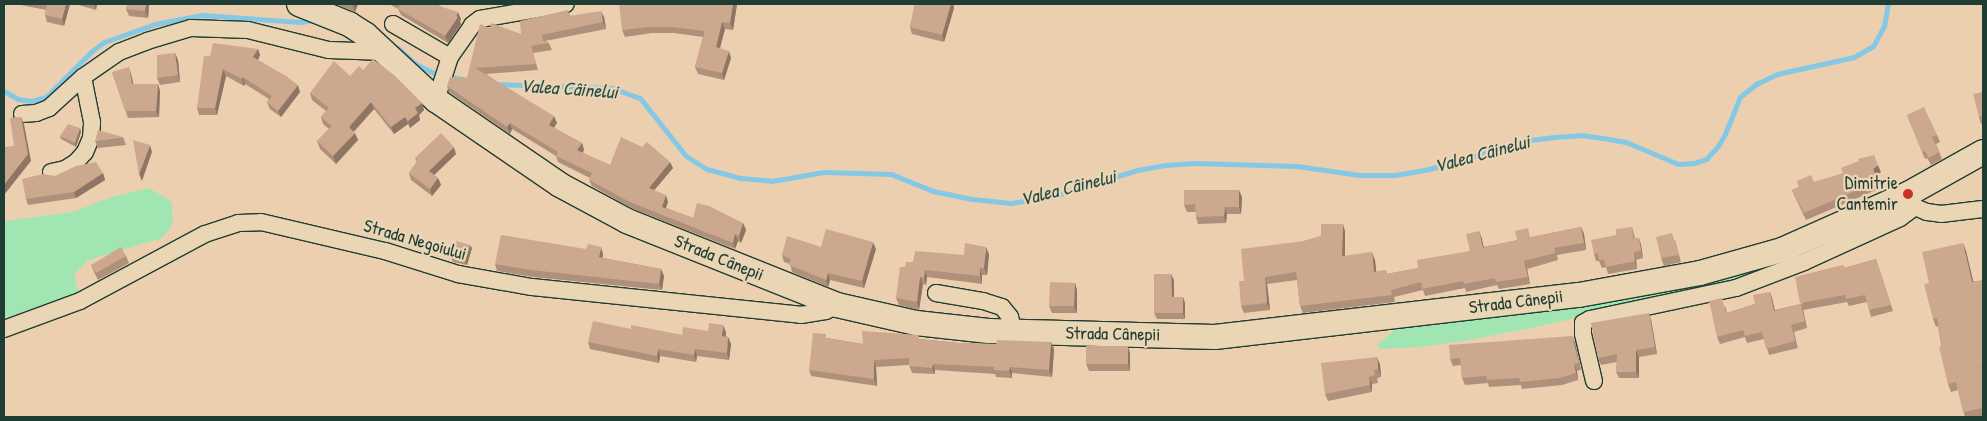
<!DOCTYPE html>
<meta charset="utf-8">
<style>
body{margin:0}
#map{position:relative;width:1987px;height:421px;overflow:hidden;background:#eccfaf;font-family:"Patrick Hand",sans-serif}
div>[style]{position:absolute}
.green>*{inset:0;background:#a1e6b2}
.stream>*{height:5px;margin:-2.5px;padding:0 2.5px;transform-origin:2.5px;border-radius:2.5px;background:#85c8e6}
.roads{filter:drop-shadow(1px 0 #1f3d34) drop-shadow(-1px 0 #1f3d34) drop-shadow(0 1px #1f3d34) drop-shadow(0 -1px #1f3d34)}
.street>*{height:16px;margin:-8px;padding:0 8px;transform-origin:8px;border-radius:8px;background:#ead6b4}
.secondary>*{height:24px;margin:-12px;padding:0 12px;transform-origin:12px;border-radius:12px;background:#ead6b4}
.wall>*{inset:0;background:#af907b}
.shaded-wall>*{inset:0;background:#8f7664}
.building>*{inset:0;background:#cca88f}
.dots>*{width:14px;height:14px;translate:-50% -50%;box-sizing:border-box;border:2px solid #ead6b4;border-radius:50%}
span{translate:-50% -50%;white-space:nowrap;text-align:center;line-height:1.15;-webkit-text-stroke:4.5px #ead6b4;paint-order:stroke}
.poi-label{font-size:18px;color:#1f3d34}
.right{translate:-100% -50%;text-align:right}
.street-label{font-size:18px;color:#1f3d34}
.water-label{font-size:19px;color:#294b46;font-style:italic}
.frame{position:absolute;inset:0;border:5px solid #1f3d34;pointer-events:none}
</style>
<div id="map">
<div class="green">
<div style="clip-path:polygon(149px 188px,172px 202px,173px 224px,162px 238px,88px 260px,74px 275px,79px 294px,4px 318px,4px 221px,73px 212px,112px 197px)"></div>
<div style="clip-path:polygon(1853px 228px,1748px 278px,1541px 326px,1468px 340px,1421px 347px,1380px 349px,1377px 344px,1401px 326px)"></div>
</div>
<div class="stream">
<div style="left:398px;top:48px;width:24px;rotate:42deg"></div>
<div style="left:416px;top:64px;width:20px;rotate:27deg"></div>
<div style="left:434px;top:73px;width:30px;rotate:12deg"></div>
<div style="left:496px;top:84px;width:116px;rotate:2deg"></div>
<div style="left:612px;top:88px;width:30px;rotate:20deg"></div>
<div style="left:640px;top:98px;width:74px;rotate:51.6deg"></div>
<div style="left:686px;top:156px;width:25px;rotate:32deg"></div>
<div style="left:707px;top:169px;width:34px;rotate:15deg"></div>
<div style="left:740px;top:178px;width:32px;rotate:5deg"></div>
<div style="left:772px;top:181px;width:53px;rotate:-9.8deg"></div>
<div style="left:824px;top:172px;width:67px;rotate:1.7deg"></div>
<div style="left:891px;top:174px;width:45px;rotate:22deg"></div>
<div style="left:933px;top:191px;width:40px;rotate:12deg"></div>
<div style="left:972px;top:199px;width:39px;rotate:6deg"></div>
<div style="left:1011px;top:203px;width:40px;rotate:-8.5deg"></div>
<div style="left:1051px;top:197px;width:90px;rotate:-17.4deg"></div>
<div style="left:1137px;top:170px;width:28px;rotate:-10deg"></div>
<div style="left:1165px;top:165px;width:30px;rotate:-4deg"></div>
<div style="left:1195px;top:163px;width:102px;rotate:1.7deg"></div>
<div style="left:1297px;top:166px;width:63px;rotate:8.3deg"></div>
<div style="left:1359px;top:175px;width:36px"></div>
<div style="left:1395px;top:175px;width:35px;rotate:-10deg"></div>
<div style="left:1429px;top:169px;width:105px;rotate:-16deg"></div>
<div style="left:1530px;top:140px;width:25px;rotate:-7deg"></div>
<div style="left:1555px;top:137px;width:26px;rotate:-4deg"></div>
<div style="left:1581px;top:135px;width:22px;rotate:8deg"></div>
<div style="left:1603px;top:138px;width:23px;rotate:10deg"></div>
<div style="left:1626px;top:142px;width:56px;rotate:22.9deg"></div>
<div style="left:1678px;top:164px;width:16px;rotate:-4deg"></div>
<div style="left:1694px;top:163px;width:13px;rotate:-18deg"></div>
<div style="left:1706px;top:159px;width:18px;rotate:-47deg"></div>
<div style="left:1718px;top:146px;width:14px;rotate:-60deg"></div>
<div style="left:1725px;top:134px;width:40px;rotate:-68deg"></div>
<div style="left:1740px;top:97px;width:21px;rotate:-39deg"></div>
<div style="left:1756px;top:84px;width:23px;rotate:-25deg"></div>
<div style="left:1777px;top:74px;width:79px;rotate:-12.4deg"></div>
<div style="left:1854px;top:57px;width:22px;rotate:-30deg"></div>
<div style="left:1873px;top:46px;width:23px;rotate:-61deg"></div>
<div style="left:1884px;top:26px;width:22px;rotate:-80deg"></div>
<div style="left:4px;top:91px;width:16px;rotate:30deg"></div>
<div style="left:18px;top:99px;width:13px;rotate:9deg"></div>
<div style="left:31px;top:101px;width:16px;rotate:-15deg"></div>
<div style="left:46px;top:97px;width:65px;rotate:-45deg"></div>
<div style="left:92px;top:51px;width:15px;rotate:-37deg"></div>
<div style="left:104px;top:42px;width:54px;rotate:-19.4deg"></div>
<div style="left:155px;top:24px;width:48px;rotate:-10.8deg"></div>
<div style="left:202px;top:15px;width:98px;rotate:4.1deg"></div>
<div style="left:300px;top:22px;width:15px;rotate:-8deg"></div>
</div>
<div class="roads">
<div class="street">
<div style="left:393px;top:24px;width:66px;rotate:30.1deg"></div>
<div style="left:436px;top:100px;width:45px;rotate:-72deg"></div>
<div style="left:450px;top:57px;width:39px;rotate:-55deg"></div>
<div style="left:472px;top:25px;width:10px;rotate:-37deg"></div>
<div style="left:480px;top:19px;width:87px;rotate:-9.9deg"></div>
<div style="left:22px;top:114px;width:14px;rotate:-4deg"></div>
<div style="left:36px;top:113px;width:14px;rotate:-21deg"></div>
<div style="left:49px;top:108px;width:46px;rotate:-42.4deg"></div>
<div style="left:83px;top:77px;width:44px;rotate:-34.8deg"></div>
<div style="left:119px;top:52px;width:30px;rotate:-21deg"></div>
<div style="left:147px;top:41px;width:46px;rotate:-16.5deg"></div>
<div style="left:191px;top:28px;width:57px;rotate:2deg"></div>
<div style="left:248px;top:30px;width:83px;rotate:13.9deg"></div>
<div style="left:329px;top:50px;width:55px;rotate:2.1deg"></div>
<div style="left:51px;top:172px;width:14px;rotate:-12deg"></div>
<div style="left:65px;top:169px;width:13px;rotate:-32deg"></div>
<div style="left:76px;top:162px;width:13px;rotate:-48deg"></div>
<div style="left:85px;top:152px;width:15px;rotate:-67deg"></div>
<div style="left:91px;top:138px;width:16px;rotate:-86deg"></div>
<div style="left:92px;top:122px;width:46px;rotate:-101.3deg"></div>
<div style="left:1910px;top:198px;width:10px;rotate:61deg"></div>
<div style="left:1915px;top:207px;width:13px;rotate:23deg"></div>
<div style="left:1927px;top:212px;width:14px;rotate:8deg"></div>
<div style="left:1941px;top:214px;width:42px;rotate:-6.8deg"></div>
<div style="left:936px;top:293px;width:48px;rotate:9.7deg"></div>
<div style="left:983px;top:301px;width:20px;rotate:18deg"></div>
<div style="left:1002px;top:307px;width:13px;rotate:51deg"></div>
<div style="left:1010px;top:317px;width:16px;rotate:75deg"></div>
<div style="left:4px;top:329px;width:81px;rotate:-20.2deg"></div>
<div style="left:80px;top:301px;width:142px;rotate:-28.2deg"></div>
<div style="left:205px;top:234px;width:35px;rotate:-18deg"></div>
<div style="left:238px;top:223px;width:23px;rotate:-2deg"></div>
<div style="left:261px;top:222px;width:127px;rotate:13.2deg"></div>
<div style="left:385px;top:251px;width:77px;rotate:17.5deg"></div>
<div style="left:458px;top:274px;width:75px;rotate:10deg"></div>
<div style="left:532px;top:287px;width:270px;rotate:5.9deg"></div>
<div style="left:801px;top:315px;width:25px;rotate:-9deg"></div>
<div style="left:826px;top:311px;width:13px;rotate:-29deg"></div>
<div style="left:1594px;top:381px;width:48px;rotate:-103.2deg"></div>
<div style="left:1583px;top:334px;width:11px;rotate:-90deg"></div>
<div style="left:1583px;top:323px;width:8px;rotate:-30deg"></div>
<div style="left:1590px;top:319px;width:149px;rotate:-12deg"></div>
<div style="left:1736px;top:288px;width:73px;rotate:-20.9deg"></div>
<div style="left:1804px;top:262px;width:106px;rotate:-24.6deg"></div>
<div style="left:1900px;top:218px;width:19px;rotate:-36deg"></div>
</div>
<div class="secondary">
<div style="left:299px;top:4px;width:54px;rotate:21.8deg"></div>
<div style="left:349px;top:24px;width:20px;rotate:33deg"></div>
<div style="left:366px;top:35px;width:96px;rotate:42.9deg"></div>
<div style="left:436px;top:100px;width:150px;rotate:34.4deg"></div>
<div style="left:560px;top:185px;width:76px;rotate:28.2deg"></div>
<div style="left:627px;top:221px;width:226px;rotate:21.8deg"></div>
<div style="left:837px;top:305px;width:81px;rotate:12.8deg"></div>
<div style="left:916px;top:323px;width:73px;rotate:6.3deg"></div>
<div style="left:989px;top:331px;width:226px;rotate:1.5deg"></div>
<div style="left:1215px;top:337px;width:366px;rotate:-6.6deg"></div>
<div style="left:1579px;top:295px;width:123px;rotate:-10.3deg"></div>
<div style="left:1700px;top:273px;width:85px;rotate:-15.7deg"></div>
<div style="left:1782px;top:250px;width:138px;rotate:-24deg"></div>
<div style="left:1908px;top:194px;width:86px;rotate:-29.2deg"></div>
</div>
</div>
<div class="wall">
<div style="clip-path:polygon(16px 4px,70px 4px,64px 26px,47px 22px,45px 15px,46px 10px)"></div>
<div style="clip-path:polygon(75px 4px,97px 4px,96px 10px)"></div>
<div style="clip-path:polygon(149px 4px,148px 18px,129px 16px,126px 9px)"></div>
<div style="clip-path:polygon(335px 4px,358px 4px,355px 12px)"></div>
<div style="clip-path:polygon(389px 4px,442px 4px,443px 5px,438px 5px,461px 19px,460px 21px,461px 24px,448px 43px,401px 15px,398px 9px)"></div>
<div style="clip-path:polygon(737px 4px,733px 30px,725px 29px,720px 49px,731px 58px,724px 80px,698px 74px,695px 67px,703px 37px,674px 33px,652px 33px,625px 37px,622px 30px)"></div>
<div style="clip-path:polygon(915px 4px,953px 4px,954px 8px,944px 42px,912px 34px,910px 27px)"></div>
<div style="clip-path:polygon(568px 10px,570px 16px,604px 17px,606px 29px,545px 41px,549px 43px,552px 50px,533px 53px,538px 70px,486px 74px,557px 123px,554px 128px,582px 143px,584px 150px,582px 153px,610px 165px,673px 168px,654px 190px,668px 202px,666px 208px,693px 218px,743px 223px,746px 230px,741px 243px,738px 241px,735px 249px,633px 209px,592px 186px,589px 180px,590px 178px,558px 162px,556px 156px,512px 129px,510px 134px,449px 92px,447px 86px,467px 78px,490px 28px,521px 34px)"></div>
<div style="clip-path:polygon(258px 49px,260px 55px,258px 60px,300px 92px,281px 117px,270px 109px,267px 102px,269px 99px,245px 84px,244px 86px,226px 76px,217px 115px,199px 115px,197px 108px,210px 56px)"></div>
<div style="clip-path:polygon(175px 53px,178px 60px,180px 82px,160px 85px,157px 78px)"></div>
<div style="clip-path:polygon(363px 70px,422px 103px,424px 110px,419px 115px,420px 120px,410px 128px,408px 124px,394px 134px,374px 109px,354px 132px,358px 140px,336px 164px,320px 149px,317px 141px,329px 129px,323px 124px,321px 117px,326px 111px,312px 100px,310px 93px,350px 76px)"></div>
<div style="clip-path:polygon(112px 72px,131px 74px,133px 84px,158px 84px,160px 91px,159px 117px,128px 118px)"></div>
<div style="clip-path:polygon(1983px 92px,1983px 124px,1981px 124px,1979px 117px)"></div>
<div style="clip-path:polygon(1907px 115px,1937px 135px,1940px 142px,1936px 144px,1942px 159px,1931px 165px,1927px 158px,1925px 159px)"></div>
<div style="clip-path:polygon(81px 132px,76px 147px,61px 139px,60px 136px)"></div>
<div style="clip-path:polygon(123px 137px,126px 145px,98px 148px,95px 141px)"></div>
<div style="clip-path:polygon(456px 154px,434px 175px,438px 178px,441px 185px,432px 196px,411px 180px,409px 173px,417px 162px,415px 158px)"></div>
<div style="clip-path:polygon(1881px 172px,1876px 175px,1881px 188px,1806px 220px,1795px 197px,1792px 190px,1799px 187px,1797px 181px,1814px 182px)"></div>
<div style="clip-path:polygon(103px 173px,105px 180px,76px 198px,28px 205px,26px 199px,55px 176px)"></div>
<div style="clip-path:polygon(1242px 197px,1241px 214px,1227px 214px,1226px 223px,1198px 224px,1196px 217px,1196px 212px,1187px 212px,1184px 205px)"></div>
<div style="clip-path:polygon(1581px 227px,1584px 234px,1586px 250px,1557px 255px,1558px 260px,1527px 269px,1530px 284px,1499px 289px,1497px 285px,1466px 292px,1465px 288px,1425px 296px,1423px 290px,1394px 297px,1395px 302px,1303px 313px,1300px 306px,1297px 280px,1267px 284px,1270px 310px,1244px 313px,1241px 306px,1244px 281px,1304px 241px,1321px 236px,1345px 231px,1345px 256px,1375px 260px,1376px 272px,1386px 270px,1387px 274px,1418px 268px,1470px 251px,1479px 231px,1484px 247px)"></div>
<div style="clip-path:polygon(1632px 227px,1635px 238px,1639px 238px,1641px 245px,1643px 258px,1636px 260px,1637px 269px,1608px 274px,1606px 267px,1602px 268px,1599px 261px,1596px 261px,1594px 254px,1616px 235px)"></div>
<div style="clip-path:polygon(1675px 240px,1681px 262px,1664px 266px,1661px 258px)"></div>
<div style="clip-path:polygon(1963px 243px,1966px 251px,1973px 281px,1983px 282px,1983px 417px,1965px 417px,1958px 390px,1951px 392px,1948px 384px,1938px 326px,1936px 327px,1933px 319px)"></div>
<div style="clip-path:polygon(821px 247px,876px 249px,864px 288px,830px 280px,828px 287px,792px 272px,790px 264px,784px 262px,782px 255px)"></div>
<div style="clip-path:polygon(472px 248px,467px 265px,453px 262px,451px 258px)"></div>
<div style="clip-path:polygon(603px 254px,603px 258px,661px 269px,664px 276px,662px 290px,533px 277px,497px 271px,495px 264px)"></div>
<div style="clip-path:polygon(989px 254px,987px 275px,982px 275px,982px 284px,927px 277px,926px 285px,923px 284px,919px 310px,899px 305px,896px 298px,905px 267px,964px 255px)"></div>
<div style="clip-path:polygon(126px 256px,129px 263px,98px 280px,94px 272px,91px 265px)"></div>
<div style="clip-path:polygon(1876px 259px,1893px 311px,1871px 317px,1867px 302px,1849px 306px,1847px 302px,1803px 310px,1807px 328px,1794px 332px,1798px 348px,1769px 355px,1764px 339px,1747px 343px,1745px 337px,1720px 344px,1717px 337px,1725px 305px,1727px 313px,1755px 304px,1770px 292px,1772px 298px,1775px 310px,1801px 304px,1843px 265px,1844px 268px)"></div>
<div style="clip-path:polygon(1174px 280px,1174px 297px,1183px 297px,1185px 303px,1185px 319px,1157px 319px,1154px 313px)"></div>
<div style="clip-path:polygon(1075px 283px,1077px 290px,1077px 313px,1052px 313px,1049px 306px)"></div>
<div style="clip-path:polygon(1651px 320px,1657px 354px,1639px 357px,1639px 378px,1619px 378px,1616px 372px,1617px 362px,1601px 365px,1598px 358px)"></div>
<div style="clip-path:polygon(631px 329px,682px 335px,708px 331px,726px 332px,726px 336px,728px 337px,731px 344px,729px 360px,697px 356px,696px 362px,660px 356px,659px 363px,590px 349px,588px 342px)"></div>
<div style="clip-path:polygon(1572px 336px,1575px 343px,1581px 370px,1577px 371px,1578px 380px,1562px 385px,1522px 389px,1521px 385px,1489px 387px,1488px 383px,1465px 385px,1462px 378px,1461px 365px,1453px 366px,1450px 359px)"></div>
<div style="clip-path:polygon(827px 338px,863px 344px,920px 339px,959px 343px,996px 344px,1051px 342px,1054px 349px,1052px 377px,1012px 373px,1012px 378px,996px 377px,995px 374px,935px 370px,935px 374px,912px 373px,909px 365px,876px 367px,877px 386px,811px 376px,809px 370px)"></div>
<div style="clip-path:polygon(1130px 353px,1130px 371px,1089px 371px,1086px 364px)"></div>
<div style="clip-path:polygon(1380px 364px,1381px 377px,1377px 378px,1378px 383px,1372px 384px,1372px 392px,1328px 401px,1325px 394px)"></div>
</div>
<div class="shaded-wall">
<div style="clip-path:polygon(66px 4px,70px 4px,64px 26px,62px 19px)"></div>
<div style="clip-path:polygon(94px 4px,97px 4px,96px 10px)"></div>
<div style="clip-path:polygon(146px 4px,149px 4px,148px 18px,145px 11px)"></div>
<div style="clip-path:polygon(352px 4px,358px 4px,355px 12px)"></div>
<div style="clip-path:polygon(733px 4px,737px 4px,733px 30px,730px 23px)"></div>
<div style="clip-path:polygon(951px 4px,953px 4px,954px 8px,944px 42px,942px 35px)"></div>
<div style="clip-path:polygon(601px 11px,604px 17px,606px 29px,603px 22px)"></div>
<div style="clip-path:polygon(458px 12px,461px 19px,460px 21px,461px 24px,448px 43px,445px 36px)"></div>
<div style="clip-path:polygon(722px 22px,725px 29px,718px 54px,716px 47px)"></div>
<div style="clip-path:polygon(258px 49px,260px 55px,256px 64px,253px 57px)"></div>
<div style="clip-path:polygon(729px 51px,731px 58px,724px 80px,722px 73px)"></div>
<div style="clip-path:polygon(175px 53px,178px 60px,180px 82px,178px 75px)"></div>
<div style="clip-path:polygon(129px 67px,131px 74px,135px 91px,132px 84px)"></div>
<div style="clip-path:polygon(223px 69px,226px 76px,217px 115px,215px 108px)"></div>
<div style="clip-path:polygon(243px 77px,245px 84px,244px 86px,242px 79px)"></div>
<div style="clip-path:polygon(158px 84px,160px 91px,159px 117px,156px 111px)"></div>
<div style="clip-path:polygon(298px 85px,300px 92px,281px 117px,278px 111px)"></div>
<div style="clip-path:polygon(371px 102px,374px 109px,351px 134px,349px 127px)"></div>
<div style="clip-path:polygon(422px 103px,424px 110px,419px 115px,420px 120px,410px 128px,408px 121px,415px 108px)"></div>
<div style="clip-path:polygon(554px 116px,557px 123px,551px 131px,549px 125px)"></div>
<div style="clip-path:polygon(21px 117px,24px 124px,31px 161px,4px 195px,4px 185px)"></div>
<div style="clip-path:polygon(405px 117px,408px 124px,394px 134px,391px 127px)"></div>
<div style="clip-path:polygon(510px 123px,512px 129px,510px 134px,507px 127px)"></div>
<div style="clip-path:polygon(80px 128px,81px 132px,76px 147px,75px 143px)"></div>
<div style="clip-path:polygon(355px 133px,358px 140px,336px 164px,333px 156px)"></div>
<div style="clip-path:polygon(582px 143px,584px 150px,580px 157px,577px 150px)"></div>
<div style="clip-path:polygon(150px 145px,152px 152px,142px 181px,139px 174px)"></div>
<div style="clip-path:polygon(454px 147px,456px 154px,431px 178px,429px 171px)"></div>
<div style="clip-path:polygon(670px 162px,673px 168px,651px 194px,649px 188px)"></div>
<div style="clip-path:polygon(1878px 165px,1881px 172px,1875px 176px,1873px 169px)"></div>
<div style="clip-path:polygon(103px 173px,105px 180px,76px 198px,74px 192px)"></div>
<div style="clip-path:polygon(438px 178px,441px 185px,432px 196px,430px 189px)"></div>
<div style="clip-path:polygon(1239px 190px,1242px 197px,1241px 214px,1239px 207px)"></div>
<div style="clip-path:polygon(666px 195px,668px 202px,664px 213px,662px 207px)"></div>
<div style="clip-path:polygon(1225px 207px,1227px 214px,1226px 223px,1224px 216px)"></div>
<div style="clip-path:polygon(743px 223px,746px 230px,741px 243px,739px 236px)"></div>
<div style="clip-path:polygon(1343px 224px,1345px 231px,1345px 263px,1342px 256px)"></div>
<div style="clip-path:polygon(1581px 227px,1584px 234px,1586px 250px,1584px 243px)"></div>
<div style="clip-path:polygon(1479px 231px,1482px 239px,1485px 255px,1483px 248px)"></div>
<div style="clip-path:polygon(735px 234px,738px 241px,735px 249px,733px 243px)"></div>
<div style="clip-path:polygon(1639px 238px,1641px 245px,1643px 258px,1641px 251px)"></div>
<div style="clip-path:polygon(873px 242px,876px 249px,864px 288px,862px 281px)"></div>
<div style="clip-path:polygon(1963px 243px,1966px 251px,1975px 289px,1972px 282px)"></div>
<div style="clip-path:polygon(470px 245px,472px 248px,467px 265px,465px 262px)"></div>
<div style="clip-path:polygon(601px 247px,603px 254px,601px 264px,599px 257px)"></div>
<div style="clip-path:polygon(986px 247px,989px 254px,987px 275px,984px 268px)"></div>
<div style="clip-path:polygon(1372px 252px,1375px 260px,1377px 279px,1374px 272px)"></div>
<div style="clip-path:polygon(1634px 252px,1636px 260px,1637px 269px,1635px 261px)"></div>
<div style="clip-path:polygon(1524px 261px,1527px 269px,1530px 284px,1528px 277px)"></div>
<div style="clip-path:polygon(980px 268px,982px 275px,982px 284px,980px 276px)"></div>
<div style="clip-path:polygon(661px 269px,664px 276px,662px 290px,659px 284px)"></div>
<div style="clip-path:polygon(925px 270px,927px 277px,926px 285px,924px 278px)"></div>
<div style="clip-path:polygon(828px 273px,830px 280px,828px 287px,826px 280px)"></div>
<div style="clip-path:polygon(1171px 274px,1174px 280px,1174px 303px,1172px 297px)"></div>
<div style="clip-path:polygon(920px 277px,923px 284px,919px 310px,917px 302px)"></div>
<div style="clip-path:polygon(1265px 277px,1267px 284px,1270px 310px,1267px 303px)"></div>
<div style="clip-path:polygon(1075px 283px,1077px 290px,1077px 313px,1074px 306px)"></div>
<div style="clip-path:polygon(1770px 292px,1772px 298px,1776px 317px,1774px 311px)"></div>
<div style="clip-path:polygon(1183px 297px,1185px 303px,1185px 319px,1183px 313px)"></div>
<div style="clip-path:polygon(1801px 304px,1803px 310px,1807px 328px,1805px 321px)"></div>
<div style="clip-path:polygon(1649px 313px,1651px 320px,1657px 354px,1655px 347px)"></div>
<div style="clip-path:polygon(723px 325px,726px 332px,725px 343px,722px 336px)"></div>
<div style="clip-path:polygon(1572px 336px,1575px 343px,1581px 370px,1579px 363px)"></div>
<div style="clip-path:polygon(728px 337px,731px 344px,729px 360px,727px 353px)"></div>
<div style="clip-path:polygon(1051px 342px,1054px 349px,1052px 377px,1049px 370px)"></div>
<div style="clip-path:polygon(1128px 346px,1130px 353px,1130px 371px,1128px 364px)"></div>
<div style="clip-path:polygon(658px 349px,660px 356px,659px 363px,657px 356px)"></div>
<div style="clip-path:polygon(695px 349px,697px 356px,696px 362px,694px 355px)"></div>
<div style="clip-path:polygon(1636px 350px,1639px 357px,1639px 378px,1636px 372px)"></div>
<div style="clip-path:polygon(1377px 357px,1380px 364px,1381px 377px,1378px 369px)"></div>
<div style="clip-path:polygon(874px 360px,876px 367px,877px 386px,874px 379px)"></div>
<div style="clip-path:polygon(933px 364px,935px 370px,935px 374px,932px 368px)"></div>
<div style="clip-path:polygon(1574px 364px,1577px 371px,1578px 380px,1576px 373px)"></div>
<div style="clip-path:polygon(1010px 367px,1012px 373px,1012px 378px,1009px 371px)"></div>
<div style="clip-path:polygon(1369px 377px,1372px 384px,1372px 392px,1370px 385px)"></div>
</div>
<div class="building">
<div style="clip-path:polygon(47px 4px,66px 4px,62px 19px,45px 15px)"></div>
<div style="clip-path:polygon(127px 4px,146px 4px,145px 11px,126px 9px)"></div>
<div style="clip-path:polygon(398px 4px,433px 4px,458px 12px,456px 16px,458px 17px,445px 36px,398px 9px,400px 5px)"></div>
<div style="clip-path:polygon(619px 4px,733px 4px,730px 23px,722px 22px,716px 47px,729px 51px,722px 73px,695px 67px,705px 31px,672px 27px,649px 27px,622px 30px)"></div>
<div style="clip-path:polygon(915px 4px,951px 4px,942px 35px,910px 27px)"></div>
<div style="clip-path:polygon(568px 10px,569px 16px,601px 11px,603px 22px,542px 35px,543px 41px,549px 43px,531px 46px,536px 64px,475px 68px,554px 116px,549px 125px,582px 143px,577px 150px,610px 165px,621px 137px,642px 147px,647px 142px,670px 162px,649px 188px,666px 195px,662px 207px,693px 218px,697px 203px,709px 206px,743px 223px,739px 236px,735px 234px,733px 243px,630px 202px,589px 180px,592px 173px,556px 156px,558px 152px,510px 123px,507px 127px,447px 86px,450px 77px,467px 78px,480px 24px,490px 28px,491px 23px,521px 34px,520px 21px)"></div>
<div style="clip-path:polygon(213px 43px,258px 49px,253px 57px,286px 76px,298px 85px,278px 111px,267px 102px,272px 96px,243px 77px,242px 79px,223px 69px,215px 108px,197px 108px,204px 56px,210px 56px)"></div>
<div style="clip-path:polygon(175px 53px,178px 75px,157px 78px,157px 55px)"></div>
<div style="clip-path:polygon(373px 59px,394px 75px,422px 103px,415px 108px,418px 113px,408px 121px,405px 117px,391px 127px,371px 102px,349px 127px,355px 133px,333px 156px,317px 141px,332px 126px,321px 117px,329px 108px,310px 93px,334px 61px,350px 76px,359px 66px,363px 70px)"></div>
<div style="clip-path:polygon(129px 67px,132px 84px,158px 84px,156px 111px,125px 111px,112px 72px)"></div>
<div style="clip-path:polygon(1983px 92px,1983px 116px,1979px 117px,1973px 94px)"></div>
<div style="clip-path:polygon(1924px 107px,1937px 135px,1932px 137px,1939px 152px,1929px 158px,1925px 151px,1922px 152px,1907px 115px)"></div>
<div style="clip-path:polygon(21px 117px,28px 154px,4px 185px,4px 147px,14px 146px,10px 118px)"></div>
<div style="clip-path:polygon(68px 124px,80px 128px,75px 143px,60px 136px)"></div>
<div style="clip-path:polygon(98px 130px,123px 137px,95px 141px)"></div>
<div style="clip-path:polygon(441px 133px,454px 147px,429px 171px,438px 178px,430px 189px,409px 173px,418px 160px,415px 158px)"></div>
<div style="clip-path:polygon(133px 140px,150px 145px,139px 174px)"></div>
<div style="clip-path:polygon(1874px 155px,1878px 165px,1873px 169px,1878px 181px,1804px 213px,1792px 190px,1799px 187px,1797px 181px,1811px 175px,1814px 182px,1843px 173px,1841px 168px,1859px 161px,1858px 159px)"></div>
<div style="clip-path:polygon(96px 162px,103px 173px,74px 192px,26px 199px,22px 179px,43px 174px,55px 176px,76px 166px)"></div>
<div style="clip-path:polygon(1184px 190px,1239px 190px,1239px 207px,1225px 207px,1224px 216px,1196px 217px,1195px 204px,1184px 205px)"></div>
<div style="clip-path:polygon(1321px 224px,1343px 224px,1342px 256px,1372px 252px,1374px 272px,1386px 270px,1386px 274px,1418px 268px,1417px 260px,1470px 251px,1466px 234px,1479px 231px,1483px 248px,1517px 240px,1515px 231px,1528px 228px,1530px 237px,1581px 227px,1584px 243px,1554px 248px,1555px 253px,1524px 261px,1528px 277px,1496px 282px,1495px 278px,1464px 284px,1463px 281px,1422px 289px,1421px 282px,1391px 290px,1392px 295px,1300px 306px,1296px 272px,1265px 277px,1267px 303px,1241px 306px,1239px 281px,1244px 281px,1241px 249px,1304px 241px,1321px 236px)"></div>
<div style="clip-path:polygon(1632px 227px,1633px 238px,1639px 238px,1641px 251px,1634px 252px,1635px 261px,1606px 267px,1604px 260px,1599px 260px,1598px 253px,1594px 254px,1591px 240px,1616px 235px,1616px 229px)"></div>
<div style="clip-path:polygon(826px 229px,873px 242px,862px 281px,828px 273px,826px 280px,789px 265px,791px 259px,782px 255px,787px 236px,821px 247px)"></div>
<div style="clip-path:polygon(1672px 233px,1679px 255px,1661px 258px,1656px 237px)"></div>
<div style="clip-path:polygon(501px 235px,586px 249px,588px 244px,601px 247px,599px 257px,661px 269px,659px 284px,531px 270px,495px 264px)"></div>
<div style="clip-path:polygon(456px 241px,470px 245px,465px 262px,451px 258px)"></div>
<div style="clip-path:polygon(965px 243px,986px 247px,984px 268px,980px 268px,980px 276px,925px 270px,924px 278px,920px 277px,917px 302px,896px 298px,900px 267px,905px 267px,906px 262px,913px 262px,915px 251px,964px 255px)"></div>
<div style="clip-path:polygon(1963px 243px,1972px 282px,1982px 280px,1983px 284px,1983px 366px,1981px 366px,1983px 375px,1983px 408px,1963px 412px,1956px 382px,1948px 384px,1939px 347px,1942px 346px,1937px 318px,1933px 319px,1924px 284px,1929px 283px,1922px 252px)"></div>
<div style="clip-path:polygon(121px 247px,126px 256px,96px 273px,91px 265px)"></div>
<div style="clip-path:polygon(1876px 259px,1891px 305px,1869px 310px,1865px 295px,1846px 299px,1845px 295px,1800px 303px,1795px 277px,1830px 268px,1843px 265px,1844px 268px)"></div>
<div style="clip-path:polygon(1154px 274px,1171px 274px,1172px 297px,1183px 297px,1183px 313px,1154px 313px)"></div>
<div style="clip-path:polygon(1050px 282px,1075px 283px,1074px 306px,1049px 306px)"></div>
<div style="clip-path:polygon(1770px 292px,1774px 311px,1801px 304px,1805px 321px,1791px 325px,1795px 341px,1766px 349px,1762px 332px,1745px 336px,1743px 330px,1717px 337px,1709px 301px,1722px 298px,1726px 314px,1755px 304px,1753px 295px)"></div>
<div style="clip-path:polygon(1649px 313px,1655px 347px,1636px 350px,1636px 372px,1616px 372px,1617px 354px,1598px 358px,1591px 323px)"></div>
<div style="clip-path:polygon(593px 321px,631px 329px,631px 325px,682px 335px,683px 327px,708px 331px,709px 323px,723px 325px,722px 336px,728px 337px,727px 353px,695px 349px,694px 355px,658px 349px,657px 356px,588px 342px)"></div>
<div style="clip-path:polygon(862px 331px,919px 335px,919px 339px,959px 343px,996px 344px,997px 340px,1051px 342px,1049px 370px,1010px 367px,1009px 371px,994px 370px,994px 367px,933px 364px,932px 368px,909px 366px,909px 358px,874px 360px,874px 379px,809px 370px,813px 333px,826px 334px,826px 338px,863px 344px)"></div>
<div style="clip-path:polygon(1572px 336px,1579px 363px,1574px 364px,1576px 373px,1560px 378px,1520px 382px,1519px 378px,1487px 380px,1486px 376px,1462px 378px,1460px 358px,1450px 359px,1449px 345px)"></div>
<div style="clip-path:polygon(1086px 346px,1128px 346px,1128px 364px,1086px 364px)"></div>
<div style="clip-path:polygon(1377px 357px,1378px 369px,1374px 370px,1375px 375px,1369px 377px,1370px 385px,1325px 394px,1321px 363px)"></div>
</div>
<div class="dots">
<div style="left:1908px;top:194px;background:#c8321e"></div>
</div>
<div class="poi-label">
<span class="right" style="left:1898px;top:194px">Dimitrie<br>Cantemir</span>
</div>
<div class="street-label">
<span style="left:415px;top:240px;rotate:16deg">Strada Negoiului</span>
<span style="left:719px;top:258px;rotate:22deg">Strada Cânepii</span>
<span style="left:1516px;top:302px;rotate:-7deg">Strada Cânepii</span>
<span style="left:1113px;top:334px;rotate:1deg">Strada Cânepii</span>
</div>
<div class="water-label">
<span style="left:569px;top:89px;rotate:4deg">Valea Câinelui</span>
<span style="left:1482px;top:154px;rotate:-15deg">Valea Câinelui</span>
<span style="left:1068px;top:188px;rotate:-14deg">Valea Câinelui</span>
</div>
<div class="frame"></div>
</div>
